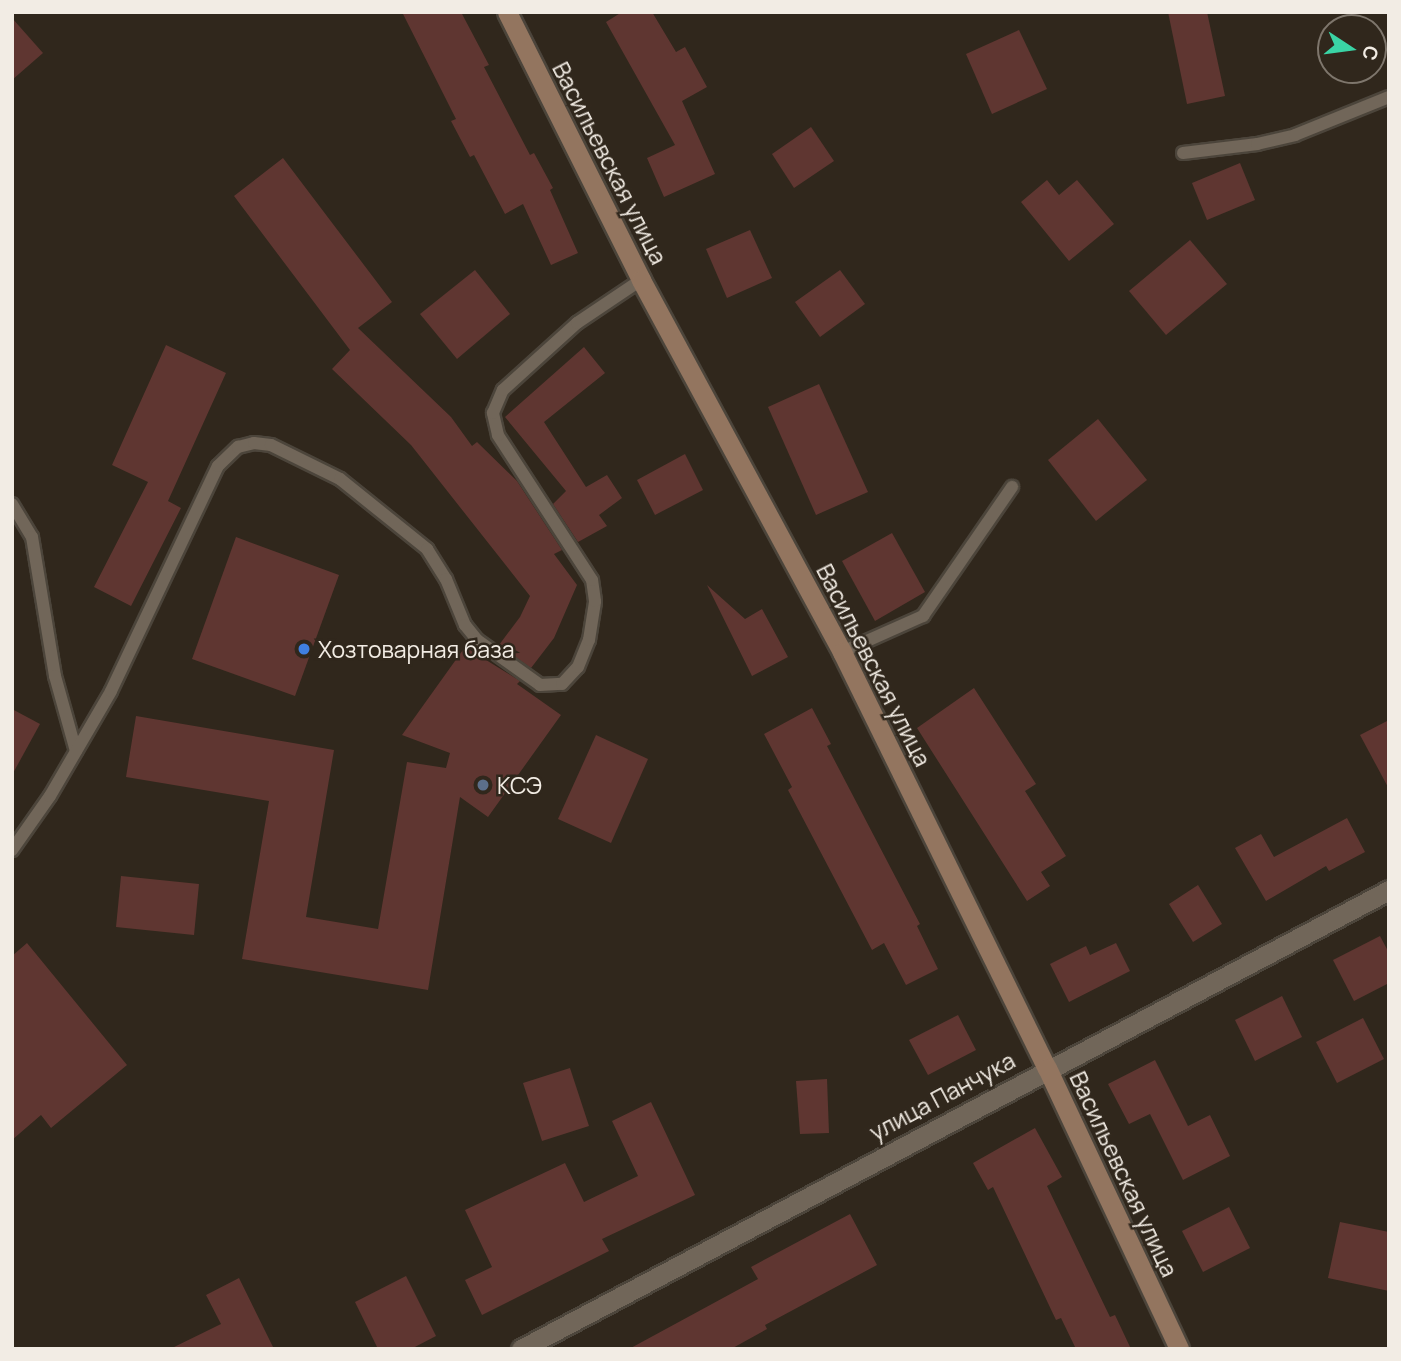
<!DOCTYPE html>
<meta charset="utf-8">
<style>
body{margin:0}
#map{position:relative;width:1401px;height:1361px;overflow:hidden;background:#30271c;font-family:Manrope,sans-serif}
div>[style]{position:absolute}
.building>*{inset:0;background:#5f3631}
.roads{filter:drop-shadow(2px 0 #4c453b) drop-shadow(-2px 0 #4c453b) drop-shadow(0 2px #4c453b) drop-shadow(0 -2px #4c453b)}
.service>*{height:12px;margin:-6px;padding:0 6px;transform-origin:6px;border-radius:6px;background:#716659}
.minor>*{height:19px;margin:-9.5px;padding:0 9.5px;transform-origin:9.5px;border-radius:9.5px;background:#716659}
.secondary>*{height:19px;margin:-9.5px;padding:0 9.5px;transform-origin:9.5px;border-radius:9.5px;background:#93755f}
.dots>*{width:19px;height:19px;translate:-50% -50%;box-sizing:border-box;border:4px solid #30271c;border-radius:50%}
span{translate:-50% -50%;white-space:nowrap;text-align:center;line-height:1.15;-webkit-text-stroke:5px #30271c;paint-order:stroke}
.street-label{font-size:23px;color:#f2ece4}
.poi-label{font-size:23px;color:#f2ece4}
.left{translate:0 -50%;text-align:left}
.frame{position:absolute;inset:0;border:14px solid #f2ece4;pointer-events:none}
.north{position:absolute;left:1317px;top:14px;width:70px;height:70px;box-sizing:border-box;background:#30271c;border:2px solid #7e766c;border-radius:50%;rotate:103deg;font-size:19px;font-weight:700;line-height:28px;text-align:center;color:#f2ece4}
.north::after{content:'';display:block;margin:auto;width:24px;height:32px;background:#3ad4a5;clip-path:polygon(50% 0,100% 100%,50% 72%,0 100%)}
</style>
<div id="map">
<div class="building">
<div style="clip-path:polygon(402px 12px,461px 12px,489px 65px,484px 67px,530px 155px,534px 153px,553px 188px,550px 190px,578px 253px,551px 265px,523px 204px,505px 214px,474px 155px,470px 157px,451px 121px,456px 119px)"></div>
<div style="clip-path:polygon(622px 12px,652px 12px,676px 52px,685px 47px,707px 87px,682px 101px,715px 174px,664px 197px,647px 158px,675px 145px,606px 22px)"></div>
<div style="clip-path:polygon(1168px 12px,1207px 12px,1225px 96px,1187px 104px)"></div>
<div style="clip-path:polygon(12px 18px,43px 53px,12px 80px)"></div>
<div style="clip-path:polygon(1019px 30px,1047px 89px,992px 114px,966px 54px)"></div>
<div style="clip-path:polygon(811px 127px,834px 161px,794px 188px,772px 154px)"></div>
<div style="clip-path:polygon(283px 158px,392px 302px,358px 328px,451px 417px,472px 446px,477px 442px,517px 481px,562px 550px,554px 554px,577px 585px,554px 638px,531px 668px,499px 645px,520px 617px,530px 596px,411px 445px,332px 369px,350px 350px,234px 196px)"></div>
<div style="clip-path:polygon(1240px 163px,1255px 200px,1207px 220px,1192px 183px)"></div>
<div style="clip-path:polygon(1047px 180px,1059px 195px,1077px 180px,1114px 224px,1069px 261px,1021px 202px)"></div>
<div style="clip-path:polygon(750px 230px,772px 278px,727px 298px,706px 249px)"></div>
<div style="clip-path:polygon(1190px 240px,1227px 284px,1166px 335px,1129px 291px)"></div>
<div style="clip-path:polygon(475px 270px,510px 314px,457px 359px,420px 314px)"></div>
<div style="clip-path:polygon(840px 270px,865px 304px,820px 337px,795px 302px)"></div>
<div style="clip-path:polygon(166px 345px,226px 373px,168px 501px,181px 508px,131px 606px,94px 587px,148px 482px,112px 465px)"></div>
<div style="clip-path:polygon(584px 347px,605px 373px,544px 422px,586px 487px,607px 475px,622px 498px,599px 515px,607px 526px,578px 542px,553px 504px,566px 491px,505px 417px)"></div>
<div style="clip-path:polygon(819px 384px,868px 492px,816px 515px,768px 407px)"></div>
<div style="clip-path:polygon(1098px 419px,1147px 480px,1096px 521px,1048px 460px)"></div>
<div style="clip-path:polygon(685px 454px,703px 490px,655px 515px,637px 480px)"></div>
<div style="clip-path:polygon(892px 533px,925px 592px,875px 621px,842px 561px)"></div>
<div style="clip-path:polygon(236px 537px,339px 575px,295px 696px,192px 659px)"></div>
<div style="clip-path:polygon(707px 585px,745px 619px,762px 609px,788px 657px,752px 676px)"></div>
<div style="clip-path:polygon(465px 647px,520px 681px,517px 684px,561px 715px,488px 817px,460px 797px,428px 990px,242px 959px,269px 801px,126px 777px,136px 716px,334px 750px,306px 917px,378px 929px,407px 762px,446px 768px,450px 753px,402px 735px)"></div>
<div style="clip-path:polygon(974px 688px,1036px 784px,1025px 791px,1066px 856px,1041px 872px,1050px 886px,1027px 901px,917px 728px)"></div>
<div style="clip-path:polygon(812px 708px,831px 744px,827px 746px,920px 924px,917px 926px,938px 969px,906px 985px,884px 943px,872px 950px,788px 790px,792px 787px,764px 734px)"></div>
<div style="clip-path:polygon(12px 709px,40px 724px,12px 775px)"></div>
<div style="clip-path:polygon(1389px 720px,1389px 789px,1360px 735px)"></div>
<div style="clip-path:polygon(596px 735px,648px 759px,611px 843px,558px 819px)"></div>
<div style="clip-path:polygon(1347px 818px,1365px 852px,1329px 871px,1326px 866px,1266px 901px,1235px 848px,1261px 834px,1274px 857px)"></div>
<div style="clip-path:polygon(121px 876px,199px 884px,194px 935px,116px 927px)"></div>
<div style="clip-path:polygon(1198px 885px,1222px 924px,1193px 942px,1169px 904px)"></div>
<div style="clip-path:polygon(1380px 936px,1389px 953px,1389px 983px,1354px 1001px,1333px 960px)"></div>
<div style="clip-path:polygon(27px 943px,127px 1065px,51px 1128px,41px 1115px,12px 1140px,12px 956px)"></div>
<div style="clip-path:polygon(1116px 943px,1130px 971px,1069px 1002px,1050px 964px,1086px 946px,1090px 955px)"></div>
<div style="clip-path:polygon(1282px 996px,1302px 1037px,1255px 1061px,1235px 1020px)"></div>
<div style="clip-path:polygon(958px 1015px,976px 1050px,928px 1075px,909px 1040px)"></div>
<div style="clip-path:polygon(1363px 1018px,1384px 1059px,1337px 1083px,1316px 1042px)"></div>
<div style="clip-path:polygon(1155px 1060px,1188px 1126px,1210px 1115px,1230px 1156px,1183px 1180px,1150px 1114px,1129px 1124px,1108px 1084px)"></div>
<div style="clip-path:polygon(570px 1068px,589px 1126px,542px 1141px,523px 1083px)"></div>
<div style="clip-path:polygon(827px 1079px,829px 1133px,800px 1134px,796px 1081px)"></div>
<div style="clip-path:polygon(651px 1102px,695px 1195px,602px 1239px,609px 1251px,482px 1315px,465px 1280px,492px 1267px,465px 1210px,565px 1163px,584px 1202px,638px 1176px,612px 1121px)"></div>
<div style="clip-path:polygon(1035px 1128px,1062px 1177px,1047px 1186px,1110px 1317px,1115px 1315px,1131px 1349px,1076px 1349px,1061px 1318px,1056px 1320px,993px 1187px,988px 1190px,973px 1163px)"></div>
<div style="clip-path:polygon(1229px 1207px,1250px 1248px,1203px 1272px,1182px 1231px)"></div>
<div style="clip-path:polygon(850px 1214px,877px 1265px,765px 1325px,767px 1329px,731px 1349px,629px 1349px,758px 1279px,751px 1267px)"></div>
<div style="clip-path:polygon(1340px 1222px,1389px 1232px,1389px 1291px,1328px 1278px)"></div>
<div style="clip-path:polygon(406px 1276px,436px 1336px,411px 1349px,378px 1349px,355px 1302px)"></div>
<div style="clip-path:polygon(239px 1278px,274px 1349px,170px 1349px,221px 1324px,206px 1295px)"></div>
</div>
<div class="roads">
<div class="service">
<div style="left:1183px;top:153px;width:75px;rotate:-6.9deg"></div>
<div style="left:1257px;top:144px;width:39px;rotate:-13deg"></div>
<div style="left:1295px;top:135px;width:101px;rotate:-22deg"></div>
<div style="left:12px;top:504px;width:39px;rotate:59deg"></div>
<div style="left:32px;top:537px;width:141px;rotate:80.6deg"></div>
<div style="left:55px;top:676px;width:78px;rotate:74.4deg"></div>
<div style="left:842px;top:652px;width:89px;rotate:-24deg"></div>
<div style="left:923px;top:616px;width:157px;rotate:-55.4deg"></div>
<div style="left:12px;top:850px;width:66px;rotate:-54.9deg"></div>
<div style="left:50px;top:796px;width:121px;rotate:-59.8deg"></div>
<div style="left:111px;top:691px;width:249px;rotate:-64.6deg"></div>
<div style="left:218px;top:466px;width:28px;rotate:-44deg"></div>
<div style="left:238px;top:447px;width:16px;rotate:-14deg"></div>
<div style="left:254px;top:443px;width:17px;rotate:7deg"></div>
<div style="left:271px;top:445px;width:77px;rotate:26.2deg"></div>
<div style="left:340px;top:479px;width:112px;rotate:38.8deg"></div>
<div style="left:427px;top:549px;width:36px;rotate:58deg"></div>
<div style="left:446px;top:579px;width:50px;rotate:67.6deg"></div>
<div style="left:465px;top:625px;width:19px;rotate:51deg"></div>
<div style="left:477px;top:640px;width:77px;rotate:35.5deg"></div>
<div style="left:540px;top:685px;width:22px;rotate:-3deg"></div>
<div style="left:562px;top:684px;width:23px;rotate:-47deg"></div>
<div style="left:578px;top:667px;width:29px;rotate:-68deg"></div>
<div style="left:589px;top:640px;width:39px;rotate:-81deg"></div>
<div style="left:595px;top:601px;width:21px;rotate:-98deg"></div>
<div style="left:592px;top:580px;width:173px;rotate:-123deg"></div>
<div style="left:498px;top:435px;width:23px;rotate:-103deg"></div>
<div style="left:493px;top:413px;width:25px;rotate:-67deg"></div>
<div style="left:503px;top:390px;width:100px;rotate:-42.2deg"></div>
<div style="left:577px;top:323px;width:77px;rotate:-33.9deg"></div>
</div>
<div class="minor">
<div style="left:521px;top:1349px;width:982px;rotate:-27.87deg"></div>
</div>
<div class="secondary">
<div style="left:507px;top:12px;width:300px;rotate:63.4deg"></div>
<div style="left:641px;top:280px;width:423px;rotate:61.6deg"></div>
<div style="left:842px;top:652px;width:464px;rotate:63.8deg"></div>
<div style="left:1047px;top:1068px;width:310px;rotate:64.8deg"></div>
</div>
</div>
<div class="dots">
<div style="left:304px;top:649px;background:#3f7fe0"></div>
<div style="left:483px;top:785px;background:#5c6f8a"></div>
</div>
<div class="street-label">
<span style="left:610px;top:163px;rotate:63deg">Васильевская улица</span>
<span style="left:874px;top:665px;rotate:63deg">Васильевская улица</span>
<span style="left:942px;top:1096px;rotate:-28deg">улица Панчука</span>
<span style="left:1124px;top:1174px;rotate:65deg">Васильевская улица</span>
</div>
<div class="poi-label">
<span class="left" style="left:318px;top:649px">Хозтоварная база</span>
<span class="left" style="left:497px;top:785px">КСЭ</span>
</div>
<div class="frame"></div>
<div class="north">С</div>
</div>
